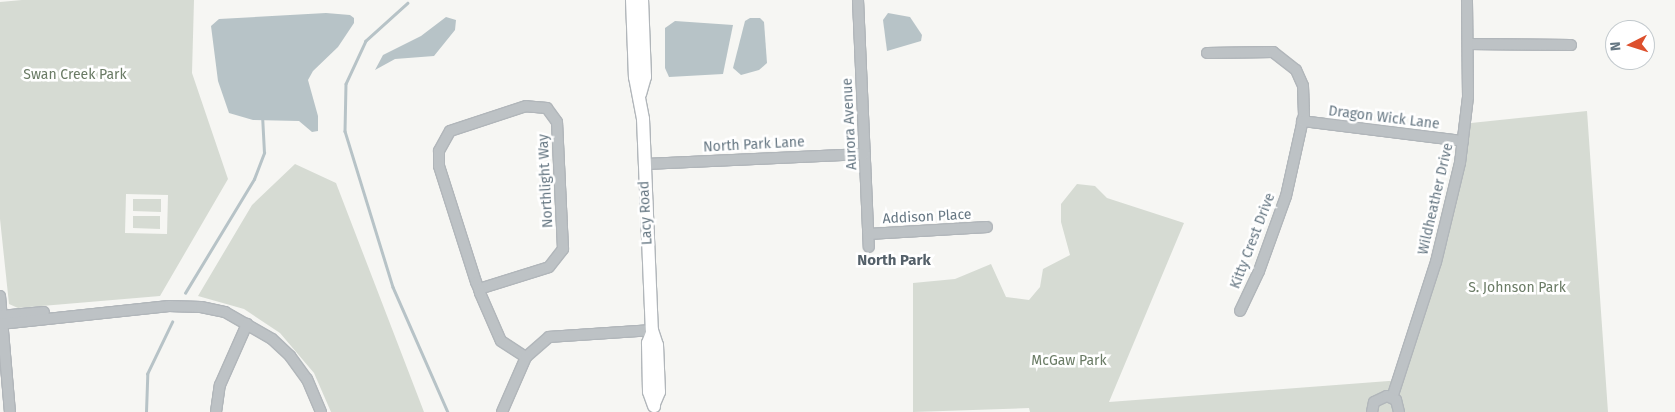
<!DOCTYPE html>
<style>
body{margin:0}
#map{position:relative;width:1675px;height:412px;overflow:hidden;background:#f6f6f3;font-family:"Fira Sans",sans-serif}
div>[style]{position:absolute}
.green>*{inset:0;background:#d6dbd3}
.water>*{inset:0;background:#b7c3c7}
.stream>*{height:2.5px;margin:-1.25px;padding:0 1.25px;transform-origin:1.25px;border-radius:1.25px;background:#b7c3c7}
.roads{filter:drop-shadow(1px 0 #b1b6ba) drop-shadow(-1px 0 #b1b6ba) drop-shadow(0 1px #b1b6ba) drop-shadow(0 -1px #b1b6ba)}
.minor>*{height:10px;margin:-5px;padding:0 5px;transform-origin:5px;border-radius:5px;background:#bdc2c5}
.major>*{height:12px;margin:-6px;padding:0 6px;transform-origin:6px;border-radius:6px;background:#fff}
span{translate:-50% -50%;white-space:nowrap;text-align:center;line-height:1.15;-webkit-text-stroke:5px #fff;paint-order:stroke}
.park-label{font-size:14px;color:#6a7b65}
.street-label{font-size:14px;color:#667783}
.neighbourhood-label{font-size:15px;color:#546069;font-weight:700}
.north{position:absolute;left:1605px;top:20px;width:50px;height:50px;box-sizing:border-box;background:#fff;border:1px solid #c2c9cd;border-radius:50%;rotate:265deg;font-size:14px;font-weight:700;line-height:20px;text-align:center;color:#667783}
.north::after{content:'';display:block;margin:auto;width:18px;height:22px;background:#dd502d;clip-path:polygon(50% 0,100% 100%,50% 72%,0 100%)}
</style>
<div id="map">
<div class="green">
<div style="clip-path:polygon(evenodd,22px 0,194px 0,192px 73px,228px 179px,160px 296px,18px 308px,9px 304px,0 219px,0 2px,22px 0,126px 194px,168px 195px,167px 234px,125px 233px,126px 194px)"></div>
<div style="clip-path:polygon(1587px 111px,1608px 412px,1030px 412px,1029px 408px,913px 412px,913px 283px,955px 279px,991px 264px,1006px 297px,1029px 300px,1040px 287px,1043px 269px,1070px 255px,1061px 222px,1061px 204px,1077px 184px,1095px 186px,1107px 198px,1184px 223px,1109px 402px,1402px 380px,1448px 239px,1471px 123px)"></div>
<div style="clip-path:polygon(295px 164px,336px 183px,424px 412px,331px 412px,314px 373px,280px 333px,244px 309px,198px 296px,252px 205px)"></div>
<div style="clip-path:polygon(133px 199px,161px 199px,161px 212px,133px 211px)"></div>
<div style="clip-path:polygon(133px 216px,160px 216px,160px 229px,133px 228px)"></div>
</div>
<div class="water">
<div style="clip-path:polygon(326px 13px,350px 15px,354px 18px,354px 23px,338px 47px,313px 71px,308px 80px,318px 116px,318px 131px,312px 132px,299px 121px,253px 120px,229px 113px,218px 81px,211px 26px,219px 19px)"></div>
<div style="clip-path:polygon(888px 13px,910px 17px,922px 35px,921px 41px,887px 51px,883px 20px)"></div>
<div style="clip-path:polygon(446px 17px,456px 20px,455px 30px,434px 56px,395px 59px,375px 70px,383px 55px,421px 36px)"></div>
<div style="clip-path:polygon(750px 18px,760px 18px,764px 22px,767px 63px,759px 70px,741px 75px,733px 68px,745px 21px)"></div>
<div style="clip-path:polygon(675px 21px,733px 25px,723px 74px,669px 77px,665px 68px,665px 28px)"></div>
</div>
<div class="stream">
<div style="left:408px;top:3px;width:57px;rotate:137.9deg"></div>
<div style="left:366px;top:41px;width:47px;rotate:114.9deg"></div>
<div style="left:346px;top:84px;width:47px;rotate:91.2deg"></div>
<div style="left:345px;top:131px;width:163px;rotate:72.9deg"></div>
<div style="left:393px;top:287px;width:137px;rotate:66.3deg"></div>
<div style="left:185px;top:293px;width:133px;rotate:-58.8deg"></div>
<div style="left:254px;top:179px;width:28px;rotate:-69deg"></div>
<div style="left:264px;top:153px;width:33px;rotate:-93deg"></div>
<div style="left:146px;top:412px;width:38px;rotate:-88deg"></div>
<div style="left:147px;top:374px;width:58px;rotate:-64.3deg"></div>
</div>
<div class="roads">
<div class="minor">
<div style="left:858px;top:0;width:247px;rotate:87.5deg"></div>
<div style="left:1469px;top:44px;width:102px;rotate:0.6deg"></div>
<div style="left:1207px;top:53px;width:66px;rotate:-0.9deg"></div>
<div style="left:1273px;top:52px;width:29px;rotate:38deg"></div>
<div style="left:1296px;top:70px;width:17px;rotate:66deg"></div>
<div style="left:1303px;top:86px;width:29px;rotate:88deg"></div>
<div style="left:1304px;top:115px;width:83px;rotate:102.5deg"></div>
<div style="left:1286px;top:196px;width:80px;rotate:109.8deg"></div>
<div style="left:1259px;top:271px;width:44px;rotate:115.4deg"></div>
<div style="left:1302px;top:121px;width:162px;rotate:7.1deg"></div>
<div style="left:645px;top:164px;width:220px;rotate:-2.6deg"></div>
<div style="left:869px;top:234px;width:118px;rotate:-3.4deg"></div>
<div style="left:479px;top:289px;width:73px;rotate:-17.4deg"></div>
<div style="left:549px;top:267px;width:23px;rotate:-52deg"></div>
<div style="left:563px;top:249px;width:127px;rotate:-92.7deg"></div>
<div style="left:557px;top:122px;width:17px;rotate:-126deg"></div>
<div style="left:547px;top:108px;width:21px;rotate:-175deg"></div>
<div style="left:526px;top:106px;width:80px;rotate:161.8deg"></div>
<div style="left:450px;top:131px;width:23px;rotate:119deg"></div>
<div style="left:439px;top:151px;width:15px;rotate:90deg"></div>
<div style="left:439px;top:166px;width:122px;rotate:72.3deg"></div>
<div style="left:476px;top:282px;width:8px;rotate:67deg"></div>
<div style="left:479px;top:289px;width:4px;rotate:76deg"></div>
<div style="left:480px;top:293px;width:52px;rotate:66.4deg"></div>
<div style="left:501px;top:341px;width:30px;rotate:33deg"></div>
<div style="left:0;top:296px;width:116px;rotate:85.1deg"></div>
<div style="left:0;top:316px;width:44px;rotate:-5.2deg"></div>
<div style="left:0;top:324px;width:170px;rotate:-6.1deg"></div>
<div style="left:169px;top:306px;width:32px;rotate:2deg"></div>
<div style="left:201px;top:307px;width:25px;rotate:12deg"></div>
<div style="left:225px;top:312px;width:54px;rotate:29.9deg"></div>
<div style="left:272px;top:339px;width:25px;rotate:43deg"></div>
<div style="left:290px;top:356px;width:29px;rotate:54deg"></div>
<div style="left:307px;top:379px;width:36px;rotate:67deg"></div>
<div style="left:1392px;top:398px;width:143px;rotate:-72.1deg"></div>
<div style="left:1436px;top:262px;width:102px;rotate:-76.4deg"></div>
<div style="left:1460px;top:163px;width:66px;rotate:-83.1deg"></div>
<div style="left:1468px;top:97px;width:97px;rotate:-90.6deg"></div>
<div style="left:216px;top:412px;width:27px;rotate:-82deg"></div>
<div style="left:220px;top:385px;width:67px;rotate:-66.1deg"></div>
<div style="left:502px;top:412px;width:60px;rotate:-66.4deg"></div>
<div style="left:526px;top:357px;width:30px;rotate:-41deg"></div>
<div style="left:549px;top:337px;width:103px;rotate:-3.9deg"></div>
<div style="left:1372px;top:412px;width:10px;rotate:-79deg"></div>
<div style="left:1374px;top:402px;width:14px;rotate:-25deg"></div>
<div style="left:1387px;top:396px;width:10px;rotate:24deg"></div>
<div style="left:1396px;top:400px;width:12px;rotate:76deg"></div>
</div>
<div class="major">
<div style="left:632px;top:0;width:77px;rotate:87.8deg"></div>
<div style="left:635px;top:77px;width:43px;rotate:79.2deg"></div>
<div style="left:643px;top:119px;width:211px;rotate:87.6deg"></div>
<div style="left:652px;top:330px;width:16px;rotate:72deg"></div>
<div style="left:657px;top:345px;width:47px;rotate:87.6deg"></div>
<div style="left:659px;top:392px;width:13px;rotate:113deg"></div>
<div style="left:640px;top:94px;width:18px;rotate:-74deg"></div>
<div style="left:645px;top:77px;width:77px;rotate:-92.2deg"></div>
<div style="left:652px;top:333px;width:11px;rotate:112deg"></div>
<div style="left:648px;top:343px;width:49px;rotate:88.8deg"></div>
<div style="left:649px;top:392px;width:15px;rotate:70deg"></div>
</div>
</div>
<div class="park-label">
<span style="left:75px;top:75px">Swan Creek Park</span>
<span style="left:1517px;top:288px">S. Johnson Park</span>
<span style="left:1069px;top:361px">McGaw Park</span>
</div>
<div class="street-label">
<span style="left:1384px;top:118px;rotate:7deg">Dragon Wick Lane</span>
<span style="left:850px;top:124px;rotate:-93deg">Aurora Avenue</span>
<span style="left:754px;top:145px;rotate:-3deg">North Park Lane</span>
<span style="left:546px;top:181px;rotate:-93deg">Northlight Way</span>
<span style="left:1436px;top:199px;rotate:-77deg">Wildheather Drive</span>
<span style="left:646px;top:213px;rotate:-93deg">Lacy Road</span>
<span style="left:927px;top:217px;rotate:-3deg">Addison Place</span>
<span style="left:1253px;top:241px;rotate:-69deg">Kitty Crest Drive</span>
</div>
<div class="neighbourhood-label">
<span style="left:894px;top:261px">North Park</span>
</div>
<div class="north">N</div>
</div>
